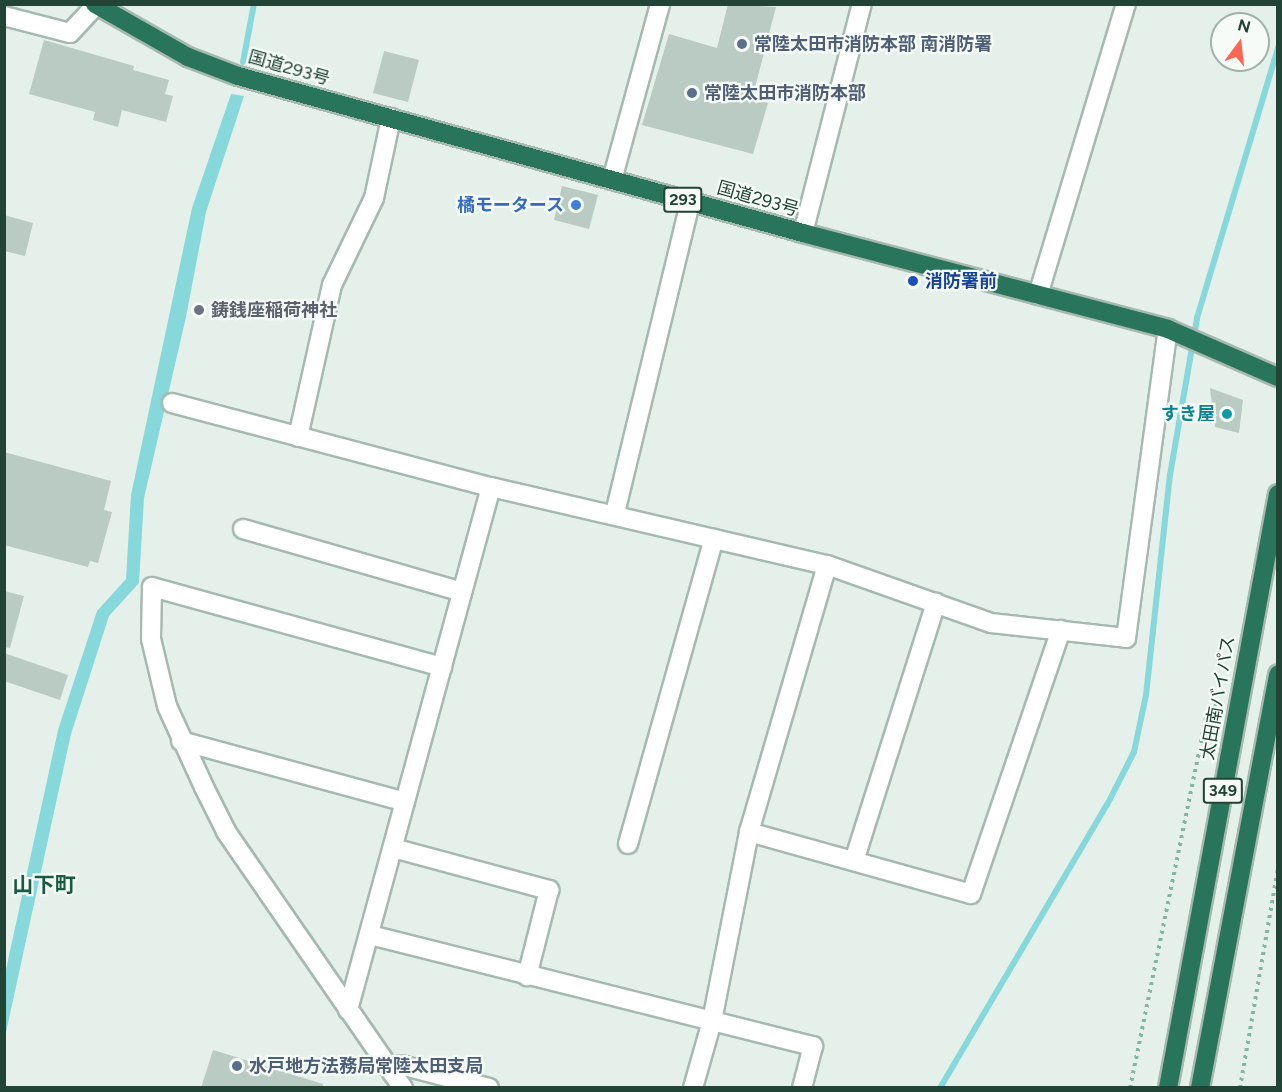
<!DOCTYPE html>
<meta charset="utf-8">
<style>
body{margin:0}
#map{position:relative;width:1282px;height:1092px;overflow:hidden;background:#e4f0e9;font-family:Figtree,"Noto Sans JP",sans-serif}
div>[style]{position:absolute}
.water>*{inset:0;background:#86d8db}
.stream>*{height:6px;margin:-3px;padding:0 3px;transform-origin:3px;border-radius:3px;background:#86d8db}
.building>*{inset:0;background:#b9cbc2}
.path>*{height:4px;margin-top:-2px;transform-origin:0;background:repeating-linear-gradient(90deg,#81b79f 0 3px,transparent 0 7.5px)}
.roads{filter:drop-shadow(2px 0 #a6b9b0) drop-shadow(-2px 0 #a6b9b0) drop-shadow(0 2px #a6b9b0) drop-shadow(0 -2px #a6b9b0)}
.minor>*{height:18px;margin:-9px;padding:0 9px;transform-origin:9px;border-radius:9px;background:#fff}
.highway>*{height:18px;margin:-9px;padding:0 9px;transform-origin:9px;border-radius:9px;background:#28755b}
.dots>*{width:16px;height:16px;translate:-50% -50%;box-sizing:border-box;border:3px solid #f6fbf8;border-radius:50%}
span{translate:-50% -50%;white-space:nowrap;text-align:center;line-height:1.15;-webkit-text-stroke:4.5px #f6fbf8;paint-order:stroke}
.shield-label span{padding:2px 4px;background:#f6fbf8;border:2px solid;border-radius:4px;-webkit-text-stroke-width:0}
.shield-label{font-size:16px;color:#214436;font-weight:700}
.service-label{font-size:18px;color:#4e5e75;font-weight:700}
.left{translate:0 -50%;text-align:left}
.street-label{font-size:18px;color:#214436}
.shop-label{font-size:18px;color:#366cbe;font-weight:700}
.right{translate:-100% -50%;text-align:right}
.transit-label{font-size:18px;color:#164399;font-weight:700}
.worship-label{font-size:18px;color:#5b616d;font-weight:700}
.culture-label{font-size:18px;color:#0d838f;font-weight:700}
.quarter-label{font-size:21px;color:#195a42;font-weight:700}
.frame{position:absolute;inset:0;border:6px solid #214436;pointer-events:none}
.north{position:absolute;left:1210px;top:12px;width:60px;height:60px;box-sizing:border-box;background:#f6fbf8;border:2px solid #a1b2aa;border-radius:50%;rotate:15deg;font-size:16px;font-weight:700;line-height:24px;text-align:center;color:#214436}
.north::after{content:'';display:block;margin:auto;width:21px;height:27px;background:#ff6753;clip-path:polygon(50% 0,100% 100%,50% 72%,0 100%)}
</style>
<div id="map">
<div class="water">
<div style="clip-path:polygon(231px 94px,244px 96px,206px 212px,186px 317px,144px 498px,139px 583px,109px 616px,71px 734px,5px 1037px,5px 974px,58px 730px,97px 611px,126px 579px,131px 495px,192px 208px)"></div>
</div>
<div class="stream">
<div style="left:243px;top:62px;width:59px;rotate:-79.3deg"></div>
<div style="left:940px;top:1088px;width:329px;rotate:-59.5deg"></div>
<div style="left:1107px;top:805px;width:59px;rotate:-63deg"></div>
<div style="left:1134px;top:752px;width:58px;rotate:-78.1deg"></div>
<div style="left:1146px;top:695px;width:221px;rotate:-83.8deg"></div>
<div style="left:1170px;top:475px;width:159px;rotate:-80.2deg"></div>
<div style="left:1197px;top:318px;width:282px;rotate:-73.3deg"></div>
</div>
<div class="building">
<div style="clip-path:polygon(728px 4px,776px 7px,752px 99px,768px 103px,753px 154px,642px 125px,669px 34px,717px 48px)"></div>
<div style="clip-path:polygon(44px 40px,134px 66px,133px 70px,169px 80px,165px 94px,173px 96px,166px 122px,122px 110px,118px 127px,93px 120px,95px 112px,29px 94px)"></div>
<div style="clip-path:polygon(384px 51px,419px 60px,408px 102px,373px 93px)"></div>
<div style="clip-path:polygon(562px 186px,598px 195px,589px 229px,554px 220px)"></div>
<div style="clip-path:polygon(4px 215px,33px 223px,25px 256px,4px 251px)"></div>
<div style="clip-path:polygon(1210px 388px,1243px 400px,1239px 433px,1215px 427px)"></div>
<div style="clip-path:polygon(4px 452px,111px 481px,104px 510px,112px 512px,98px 563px,90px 561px,88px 567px,4px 545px)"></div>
<div style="clip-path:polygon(4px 591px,24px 596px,10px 648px,4px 647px)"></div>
<div style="clip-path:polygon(4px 653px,68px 675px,60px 700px,4px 681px)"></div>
<div style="clip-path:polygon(213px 1050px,323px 1084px,323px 1088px,201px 1088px)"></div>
</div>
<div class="path">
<div style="left:1130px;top:1088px;width:379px;rotate:-78.4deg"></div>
<div style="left:1206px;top:717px;width:15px;rotate:-58deg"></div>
<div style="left:1214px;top:704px;width:6px"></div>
<div style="left:1240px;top:1088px;width:222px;rotate:-80.2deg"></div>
</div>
<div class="roads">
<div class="minor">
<div style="left:4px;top:16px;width:68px;rotate:14.4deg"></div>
<div style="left:70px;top:33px;width:38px;rotate:-47deg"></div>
<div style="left:612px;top:180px;width:182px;rotate:-74.7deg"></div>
<div style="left:803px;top:233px;width:236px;rotate:-75.6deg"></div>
<div style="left:1038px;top:295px;width:304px;rotate:-73.2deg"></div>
<div style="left:172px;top:403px;width:330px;rotate:14.8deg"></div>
<div style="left:491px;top:487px;width:345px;rotate:13.1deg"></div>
<div style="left:827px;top:565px;width:174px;rotate:19.5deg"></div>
<div style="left:991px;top:623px;width:136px;rotate:6.3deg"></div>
<div style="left:1126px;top:638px;width:312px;rotate:-82.3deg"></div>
<div style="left:298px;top:437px;width:156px;rotate:-77.4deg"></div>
<div style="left:332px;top:285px;width:97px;rotate:-64.2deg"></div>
<div style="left:374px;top:198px;width:82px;rotate:-78deg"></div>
<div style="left:615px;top:513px;width:320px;rotate:-76.4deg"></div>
<div style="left:243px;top:529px;width:228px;rotate:16deg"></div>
<div style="left:181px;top:741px;width:232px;rotate:15.2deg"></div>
<div style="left:749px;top:832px;width:230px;rotate:15.6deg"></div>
<div style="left:971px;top:894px;width:279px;rotate:-71.2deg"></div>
<div style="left:628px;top:844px;width:317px;rotate:-74.3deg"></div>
<div style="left:393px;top:848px;width:162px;rotate:15.1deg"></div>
<div style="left:549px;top:890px;width:89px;rotate:104.3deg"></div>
<div style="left:854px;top:861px;width:271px;rotate:-72.4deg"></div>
<div style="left:370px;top:935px;width:457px;rotate:14.1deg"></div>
<div style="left:813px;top:1046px;width:43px;rotate:104.7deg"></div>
<div style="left:348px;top:1010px;width:542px;rotate:-74.71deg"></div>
<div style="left:393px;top:1074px;width:12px;rotate:-48deg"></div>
<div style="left:401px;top:1065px;width:91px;rotate:14.6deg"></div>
<div style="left:403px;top:1088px;width:312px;rotate:-124.6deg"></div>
<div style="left:226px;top:831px;width:49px;rotate:-116.6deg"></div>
<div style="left:204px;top:787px;width:89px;rotate:-114.6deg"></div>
<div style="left:167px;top:706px;width:69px;rotate:-103.4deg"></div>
<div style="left:151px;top:639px;width:52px;rotate:-88.9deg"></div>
<div style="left:152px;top:587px;width:301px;rotate:15.4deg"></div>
<div style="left:693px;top:1088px;width:70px;rotate:-74.2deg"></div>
<div style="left:712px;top:1021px;width:193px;rotate:-78.9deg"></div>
<div style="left:749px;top:832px;width:278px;rotate:-73.7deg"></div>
</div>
<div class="highway">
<div style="left:95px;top:4px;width:107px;rotate:29.7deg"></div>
<div style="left:188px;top:57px;width:53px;rotate:20.8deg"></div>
<div style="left:238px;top:76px;width:586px;rotate:15.53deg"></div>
<div style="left:803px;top:233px;width:377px;rotate:14.7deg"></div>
<div style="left:1168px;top:329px;width:120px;rotate:23.6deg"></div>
<div style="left:1168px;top:1088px;width:604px;rotate:-79.51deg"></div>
<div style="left:1200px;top:1088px;width:421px;rotate:-79.3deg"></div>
</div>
</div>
<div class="dots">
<div style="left:742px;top:44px;background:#5c6f8a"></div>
<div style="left:692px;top:93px;background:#5c6f8a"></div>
<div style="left:576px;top:205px;background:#3f7fe0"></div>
<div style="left:913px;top:281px;background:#1a4fb4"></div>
<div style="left:199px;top:310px;background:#6b7280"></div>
<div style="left:1227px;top:414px;background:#0f9aa8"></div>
<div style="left:237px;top:1066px;background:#5c6f8a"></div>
</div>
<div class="shield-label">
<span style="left:683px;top:200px">293</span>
<span style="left:1223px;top:791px">349</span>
</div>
<div class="service-label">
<span class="left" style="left:754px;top:44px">常陸太田市消防本部 南消防署</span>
<span class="left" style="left:704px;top:93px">常陸太田市消防本部</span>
<span class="left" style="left:249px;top:1066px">水戸地方法務局常陸太田支局</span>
</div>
<div class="street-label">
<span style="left:289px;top:68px;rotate:16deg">国道293号</span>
<span style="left:758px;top:199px;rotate:16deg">国道293号</span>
<span style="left:1218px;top:698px;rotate:-80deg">太田南バイパス</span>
</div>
<div class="shop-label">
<span class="right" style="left:564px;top:205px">橘モータース</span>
</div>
<div class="transit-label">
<span class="left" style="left:925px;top:281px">消防署前</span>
</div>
<div class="worship-label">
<span class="left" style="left:211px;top:310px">鋳銭座稲荷神社</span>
</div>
<div class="culture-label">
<span class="right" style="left:1215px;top:414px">すき屋</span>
</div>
<div class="quarter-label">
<span style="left:44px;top:885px">山下町</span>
</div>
<div class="frame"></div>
<div class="north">N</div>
</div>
